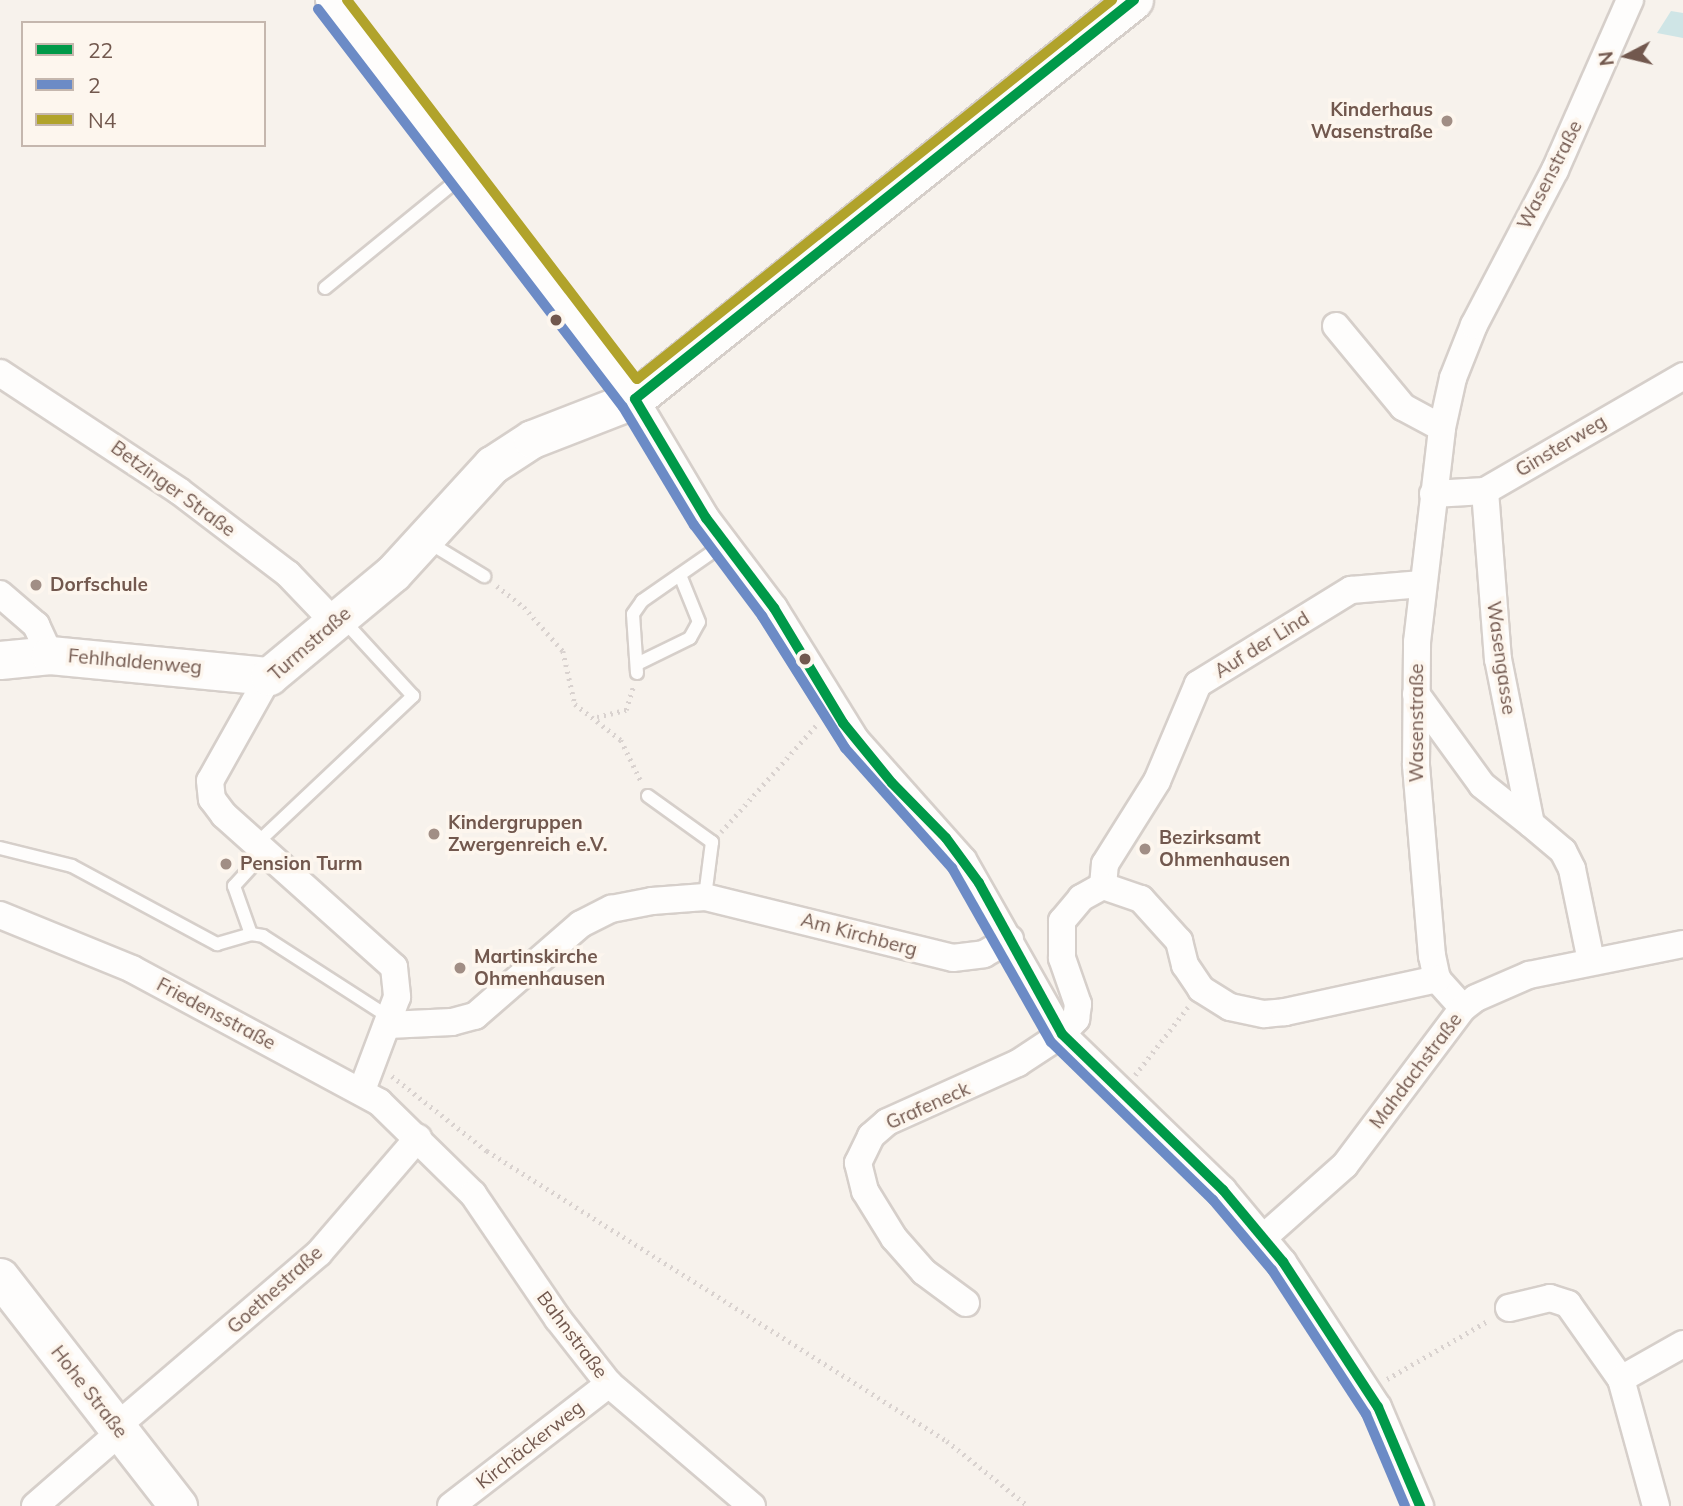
<!DOCTYPE html>
<meta charset="utf-8">
<style>
body{margin:0}
#map{position:relative;width:1683px;height:1506px;overflow:hidden;background:#f7f2ec;font-family:Mulish,sans-serif}
div>[style]{position:absolute}
.water>*{inset:0;background:#cfe5e6}
.path>*{height:4.5px;margin-top:-2.25px;transform-origin:0;background:repeating-linear-gradient(90deg,#d9d2cf 0 2px,transparent 0 7px)}
.roads{filter:drop-shadow(2px 0 #d6cfca) drop-shadow(-2px 0 #d6cfca) drop-shadow(0 2px #d6cfca) drop-shadow(0 -2px #d6cfca)}
.lane>*{height:12px;margin:-6px;padding:0 6px;transform-origin:6px;border-radius:6px;background:#fefdfc}
.street>*{height:26px;margin:-13px;padding:0 13px;transform-origin:13px;border-radius:13px;background:#fefdfc}
.secondary>*{height:37px;margin:-18.5px;padding:0 18.5px;transform-origin:18.5px;border-radius:18.5px;background:#fefdfc}
.bus-1>*{height:10px;margin:-5px;padding:0 5px;transform-origin:5px;border-radius:5px;background:#009949}
.bus-2>*{height:10px;margin:-5px;padding:0 5px;transform-origin:5px;border-radius:5px;background:#6c8bc6}
.bus-3>*{height:10px;margin:-5px;padding:0 5px;transform-origin:5px;border-radius:5px;background:#b1a32b}
.dots>*{width:19px;height:19px;translate:-50% -50%;box-sizing:border-box;border:4px solid #fdf6ee;border-radius:50%}
span{translate:-50% -50%;white-space:nowrap;text-align:center;line-height:1.15;-webkit-text-stroke:7px #fdf6ee;paint-order:stroke}
.poi-label{font-size:19px;color:#72584e;font-weight:700}
.right{translate:-100% -50%;text-align:right}
.left{translate:0 -50%;text-align:left}
.street-label{font-size:19px;color:#72584e}
.legend{position:absolute;left:21px;top:21px;width:245px;height:126px;box-sizing:border-box;background:#fdf6ee;border:2px solid #c5b7ae;margin:0;padding:9px 12px;list-style:none;font-size:21px;color:#72584e}
.legend li{display:flex;align-items:center;gap:14px;height:35px}
.legend b{width:35px;border:2px solid #c5b7ae}
.north{position:absolute;left:1592px;top:21px;width:70px;height:70px;-webkit-text-stroke:5px #fdf6ee;paint-order:stroke;rotate:263deg;font-size:19px;font-weight:700;line-height:28px;text-align:center;color:#72584e}
.north::after{content:'';display:block;margin:auto;width:24px;height:32px;background:#72584e;clip-path:polygon(50% 0,100% 100%,50% 72%,0 100%)}
</style>
<div id="map">
<div class="water">
<div style="clip-path:polygon(1671px 11px,1683px 13px,1683px 38px,1657px 33px)"></div>
</div>
<div class="path">
<div style="left:497px;top:586px;width:34px;rotate:38deg"></div>
<div style="left:524px;top:607px;width:59px;rotate:48.4deg"></div>
<div style="left:563px;top:651px;width:54px;rotate:77.2deg"></div>
<div style="left:575px;top:704px;width:58px;rotate:38deg"></div>
<div style="left:621px;top:740px;width:48px;rotate:64deg"></div>
<div style="left:597px;top:717px;width:30px;rotate:-14deg"></div>
<div style="left:626px;top:710px;width:24px;rotate:-73deg"></div>
<div style="left:721px;top:832px;width:146px;rotate:-48.3deg"></div>
<div style="left:1135px;top:1075px;width:86px;rotate:-52.1deg"></div>
<div style="left:392px;top:1076px;width:121px;rotate:38.3deg"></div>
<div style="left:487px;top:1151px;width:544px;rotate:32.23deg"></div>
<div style="left:947px;top:1441px;width:104px;rotate:38.7deg"></div>
<div style="left:1387px;top:1379px;width:118px;rotate:-30deg"></div>
</div>
<div class="roads">
<div class="lane">
<div style="left:325px;top:288px;width:181px;rotate:-39.2deg"></div>
<div style="left:428px;top:542px;width:66px;rotate:31.3deg"></div>
<div style="left:637px;top:664px;width:59px;rotate:-26.1deg"></div>
<div style="left:690px;top:638px;width:18px;rotate:-61deg"></div>
<div style="left:699px;top:622px;width:51px;rotate:-112deg"></div>
<div style="left:637px;top:673px;width:59px;rotate:-93.9deg"></div>
<div style="left:633px;top:614px;width:16px;rotate:-55deg"></div>
<div style="left:642px;top:601px;width:100px;rotate:-34.8deg"></div>
<div style="left:648px;top:796px;width:79px;rotate:35.7deg"></div>
<div style="left:712px;top:842px;width:55px;rotate:97.3deg"></div>
<div style="left:256px;top:844px;width:216px;rotate:-43.3deg"></div>
<div style="left:413px;top:696px;width:103px;rotate:-132.6deg"></div>
<div style="left:0;top:848px;width:74px;rotate:14deg"></div>
<div style="left:72px;top:866px;width:165px;rotate:28.3deg"></div>
<div style="left:217px;top:944px;width:35px;rotate:-16deg"></div>
<div style="left:251px;top:934px;width:12px;rotate:9deg"></div>
<div style="left:263px;top:936px;width:151px;rotate:32.8deg"></div>
<div style="left:251px;top:934px;width:51px;rotate:-109.5deg"></div>
<div style="left:234px;top:886px;width:46px;rotate:-47.6deg"></div>
</div>
<div class="street">
<div style="left:329px;top:0;width:503px;rotate:52.51deg"></div>
<div style="left:635px;top:399px;width:139px;rotate:59.2deg"></div>
<div style="left:706px;top:518px;width:113px;rotate:52.9deg"></div>
<div style="left:774px;top:608px;width:155px;rotate:58.2deg"></div>
<div style="left:856px;top:740px;width:161px;rotate:48.3deg"></div>
<div style="left:963px;top:860px;width:200px;rotate:60.4deg"></div>
<div style="left:1062px;top:1034px;width:224px;rotate:44.1deg"></div>
<div style="left:1223px;top:1190px;width:94px;rotate:50.2deg"></div>
<div style="left:1283px;top:1262px;width:173px;rotate:56.8deg"></div>
<div style="left:1378px;top:1407px;width:108px;rotate:67deg"></div>
<div style="left:1336px;top:326px;width:105px;rotate:50.4deg"></div>
<div style="left:1403px;top:407px;width:44px;rotate:28.3deg"></div>
<div style="left:0;top:373px;width:214px;rotate:33.4deg"></div>
<div style="left:179px;top:491px;width:137px;rotate:37.3deg"></div>
<div style="left:288px;top:574px;width:65px;rotate:46.2deg"></div>
<div style="left:1485px;top:491px;width:169px;rotate:85.6deg"></div>
<div style="left:1498px;top:659px;width:168px;rotate:78.7deg"></div>
<div style="left:1531px;top:824px;width:42px;rotate:40.2deg"></div>
<div style="left:1563px;top:851px;width:20px;rotate:63deg"></div>
<div style="left:1572px;top:869px;width:94px;rotate:78.3deg"></div>
<div style="left:1433px;top:494px;width:52px;rotate:-3.3deg"></div>
<div style="left:1485px;top:491px;width:229px;rotate:-30.1deg"></div>
<div style="left:0;top:594px;width:48px;rotate:40.7deg"></div>
<div style="left:36px;top:625px;width:33px;rotate:65deg"></div>
<div style="left:269px;top:676px;width:120px;rotate:119.3deg"></div>
<div style="left:210px;top:781px;width:18px;rotate:84deg"></div>
<div style="left:212px;top:799px;width:20px;rotate:53deg"></div>
<div style="left:224px;top:815px;width:228px;rotate:41.8deg"></div>
<div style="left:394px;top:967px;width:30px;rotate:84deg"></div>
<div style="left:397px;top:997px;width:99px;rotate:110.6deg"></div>
<div style="left:1416px;top:694px;width:112px;rotate:54deg"></div>
<div style="left:1482px;top:785px;width:63px;rotate:38.5deg"></div>
<div style="left:1103px;top:886px;width:22px;rotate:-85deg"></div>
<div style="left:1105px;top:864px;width:98px;rotate:-57.9deg"></div>
<div style="left:1157px;top:781px;width:105px;rotate:-67.1deg"></div>
<div style="left:1198px;top:684px;width:180px;rotate:-31.6deg"></div>
<div style="left:1351px;top:590px;width:71px;rotate:-4.8deg"></div>
<div style="left:0;top:915px;width:143px;rotate:22.2deg"></div>
<div style="left:132px;top:969px;width:281px;rotate:28.3deg"></div>
<div style="left:379px;top:1102px;width:132px;rotate:44.4deg"></div>
<div style="left:473px;top:1194px;width:151px;rotate:55.8deg"></div>
<div style="left:558px;top:1319px;width:83px;rotate:51.9deg"></div>
<div style="left:609px;top:1384px;width:188px;rotate:40.5deg"></div>
<div style="left:1463px;top:1008px;width:39px;rotate:-132deg"></div>
<div style="left:1437px;top:979px;width:24px;rotate:-102deg"></div>
<div style="left:1432px;top:956px;width:193px;rotate:-94.8deg"></div>
<div style="left:1416px;top:764px;width:122px;rotate:-89.5deg"></div>
<div style="left:1417px;top:642px;width:215px;rotate:-83.3deg"></div>
<div style="left:1442px;top:428px;width:51px;rotate:-77.6deg"></div>
<div style="left:1453px;top:378px;width:57px;rotate:-68.4deg"></div>
<div style="left:1474px;top:325px;width:175px;rotate:-62.4deg"></div>
<div style="left:1555px;top:170px;width:186px;rotate:-66.2deg"></div>
<div style="left:388px;top:1025px;width:64px;rotate:-2.7deg"></div>
<div style="left:452px;top:1022px;width:24px;rotate:-15deg"></div>
<div style="left:475px;top:1016px;width:140px;rotate:-41deg"></div>
<div style="left:581px;top:924px;width:34px;rotate:-27deg"></div>
<div style="left:611px;top:909px;width:42px;rotate:-11deg"></div>
<div style="left:652px;top:901px;width:53px;rotate:-4.3deg"></div>
<div style="left:705px;top:897px;width:255px;rotate:13.8deg"></div>
<div style="left:953px;top:958px;width:31px;rotate:-7deg"></div>
<div style="left:984px;top:954px;width:30px;rotate:-30deg"></div>
<div style="left:1264px;top:1237px;width:108px;rotate:-41.6deg"></div>
<div style="left:1345px;top:1165px;width:196px;rotate:-53.1deg"></div>
<div style="left:1463px;top:1008px;width:16px;rotate:-38deg"></div>
<div style="left:1476px;top:998px;width:58px;rotate:-23.5deg"></div>
<div style="left:1529px;top:975px;width:157px;rotate:-11.4deg"></div>
<div style="left:966px;top:1303px;width:52px;rotate:-143.6deg"></div>
<div style="left:924px;top:1272px;width:45px;rotate:-131.4deg"></div>
<div style="left:894px;top:1238px;width:55px;rotate:-121.7deg"></div>
<div style="left:865px;top:1191px;width:29px;rotate:-104deg"></div>
<div style="left:858px;top:1163px;width:30px;rotate:-64deg"></div>
<div style="left:871px;top:1136px;width:21px;rotate:-41deg"></div>
<div style="left:887px;top:1122px;width:144px;rotate:-24.2deg"></div>
<div style="left:1018px;top:1063px;width:53px;rotate:-33.4deg"></div>
<div style="left:1062px;top:1034px;width:21px;rotate:-47deg"></div>
<div style="left:1076px;top:1019px;width:15px;rotate:-82deg"></div>
<div style="left:1078px;top:1004px;width:49px;rotate:-109.2deg"></div>
<div style="left:1062px;top:958px;width:37px;rotate:-90deg"></div>
<div style="left:1062px;top:921px;width:30px;rotate:-50deg"></div>
<div style="left:1081px;top:898px;width:25px;rotate:-29deg"></div>
<div style="left:1103px;top:886px;width:40px;rotate:18.9deg"></div>
<div style="left:1141px;top:899px;width:57px;rotate:47.9deg"></div>
<div style="left:1179px;top:941px;width:25px;rotate:76deg"></div>
<div style="left:1185px;top:965px;width:29px;rotate:56deg"></div>
<div style="left:1201px;top:989px;width:34px;rotate:32deg"></div>
<div style="left:1230px;top:1007px;width:35px;rotate:12deg"></div>
<div style="left:1264px;top:1014px;width:21px;rotate:-5deg"></div>
<div style="left:1285px;top:1012px;width:156px;rotate:-12.2deg"></div>
<div style="left:1509px;top:1308px;width:42px;rotate:-13.7deg"></div>
<div style="left:1550px;top:1298px;width:19px;rotate:18deg"></div>
<div style="left:1568px;top:1304px;width:92px;rotate:54.8deg"></div>
<div style="left:116px;top:1427px;width:267px;rotate:-40.6deg"></div>
<div style="left:319px;top:1253px;width:152px;rotate:-49.3deg"></div>
<div style="left:35px;top:1506px;width:113px;rotate:-41deg"></div>
<div style="left:451px;top:1506px;width:200px;rotate:-37.7deg"></div>
<div style="left:1656px;top:1506px;width:132px;rotate:-105.4deg"></div>
<div style="left:1621px;top:1379px;width:71px;rotate:-29.4deg"></div>
</div>
<div class="secondary">
<div style="left:0;top:660px;width:50px;rotate:-5.7deg"></div>
<div style="left:50px;top:655px;width:220px;rotate:5.5deg"></div>
<div style="left:269px;top:676px;width:161px;rotate:-39.7deg"></div>
<div style="left:393px;top:573px;width:147px;rotate:-47.5deg"></div>
<div style="left:492px;top:465px;width:48px;rotate:-33deg"></div>
<div style="left:532px;top:439px;width:110px;rotate:-21.2deg"></div>
<div style="left:635px;top:399px;width:639px;rotate:-38.65deg"></div>
<div style="left:0;top:1277px;width:290px;rotate:52.1deg"></div>
</div>
</div>
<div class="bus-1">
<div style="left:635px;top:399px;width:139px;rotate:59.2deg"></div>
<div style="left:706px;top:518px;width:113px;rotate:52.9deg"></div>
<div style="left:774px;top:608px;width:134px;rotate:59deg"></div>
<div style="left:843px;top:723px;width:77px;rotate:50.8deg"></div>
<div style="left:892px;top:783px;width:77px;rotate:45.5deg"></div>
<div style="left:946px;top:838px;width:56px;rotate:53.7deg"></div>
<div style="left:979px;top:883px;width:172px;rotate:61.2deg"></div>
<div style="left:1062px;top:1034px;width:224px;rotate:44.1deg"></div>
<div style="left:1223px;top:1190px;width:94px;rotate:50.2deg"></div>
<div style="left:1283px;top:1262px;width:173px;rotate:56.8deg"></div>
<div style="left:1378px;top:1407px;width:108px;rotate:67deg"></div>
<div style="left:635px;top:399px;width:639px;rotate:-38.65deg"></div>
</div>
<div class="bus-2">
<div style="left:318px;top:9px;width:501px;rotate:52.54deg"></div>
<div style="left:623px;top:407px;width:138px;rotate:59deg"></div>
<div style="left:694px;top:525px;width:114px;rotate:53.2deg"></div>
<div style="left:762px;top:616px;width:156px;rotate:57.8deg"></div>
<div style="left:845px;top:748px;width:161px;rotate:48.3deg"></div>
<div style="left:952px;top:868px;width:200px;rotate:60.4deg"></div>
<div style="left:1051px;top:1042px;width:226px;rotate:44.3deg"></div>
<div style="left:1213px;top:1200px;width:92px;rotate:49.9deg"></div>
<div style="left:1272px;top:1270px;width:172px;rotate:56.9deg"></div>
<div style="left:1366px;top:1414px;width:100px;rotate:67deg"></div>
</div>
<div class="bus-3">
<div style="left:347px;top:0;width:477px;rotate:52.6deg"></div>
<div style="left:637px;top:379px;width:608px;rotate:-38.59deg"></div>
</div>
<div class="dots">
<div style="left:1447px;top:121px;background:#a18e85"></div>
<div style="left:556px;top:320px;background:#72584e"></div>
<div style="left:36px;top:585px;background:#a18e85"></div>
<div style="left:805px;top:659px;background:#72584e"></div>
<div style="left:434px;top:834px;background:#a18e85"></div>
<div style="left:1145px;top:849px;background:#a18e85"></div>
<div style="left:226px;top:864px;background:#a18e85"></div>
<div style="left:460px;top:968px;background:#a18e85"></div>
</div>
<div class="poi-label">
<span class="right" style="left:1433px;top:121px">Kinderhaus<br>Wasenstraße</span>
<span class="left" style="left:50px;top:585px">Dorfschule</span>
<span class="left" style="left:448px;top:834px">Kindergruppen<br>Zwergenreich e.V.</span>
<span class="left" style="left:1159px;top:849px">Bezirksamt<br>Ohmenhausen</span>
<span class="left" style="left:240px;top:864px">Pension Turm</span>
<span class="left" style="left:474px;top:968px">Martinskirche<br>Ohmenhausen</span>
</div>
<div class="street-label">
<span style="left:1550px;top:175px;rotate:-63deg">Wasenstraße</span>
<span style="left:1561px;top:446px;rotate:-31deg">Ginsterweg</span>
<span style="left:173px;top:489px;rotate:36deg">Betzinger Straße</span>
<span style="left:310px;top:644px;rotate:-41deg">Turmstraße</span>
<span style="left:1262px;top:645px;rotate:-32deg">Auf der Lind</span>
<span style="left:1501px;top:658px;rotate:82deg">Wasengasse</span>
<span style="left:135px;top:662px;rotate:5deg">Fehlhaldenweg</span>
<span style="left:1417px;top:723px;rotate:-90deg">Wasenstraße</span>
<span style="left:859px;top:935px;rotate:15deg">Am Kirchberg</span>
<span style="left:216px;top:1014px;rotate:28deg">Friedensstraße</span>
<span style="left:1416px;top:1071px;rotate:-53deg">Mahdachstraße</span>
<span style="left:928px;top:1106px;rotate:-24deg">Grafeneck</span>
<span style="left:275px;top:1290px;rotate:-42deg">Goethestraße</span>
<span style="left:572px;top:1335px;rotate:53deg">Bahnstraße</span>
<span style="left:89px;top:1392px;rotate:52deg">Hohe Straße</span>
<span style="left:530px;top:1445px;rotate:-38deg">Kirchäckerweg</span>
</div>
<ul class="legend">
<li><b style="height:9px;background:#009949"></b>22</li>
<li><b style="height:9px;background:#6c8bc6"></b>2</li>
<li><b style="height:9px;background:#b1a32b"></b>N4</li>
</ul>
<div class="north">N</div>
</div>
